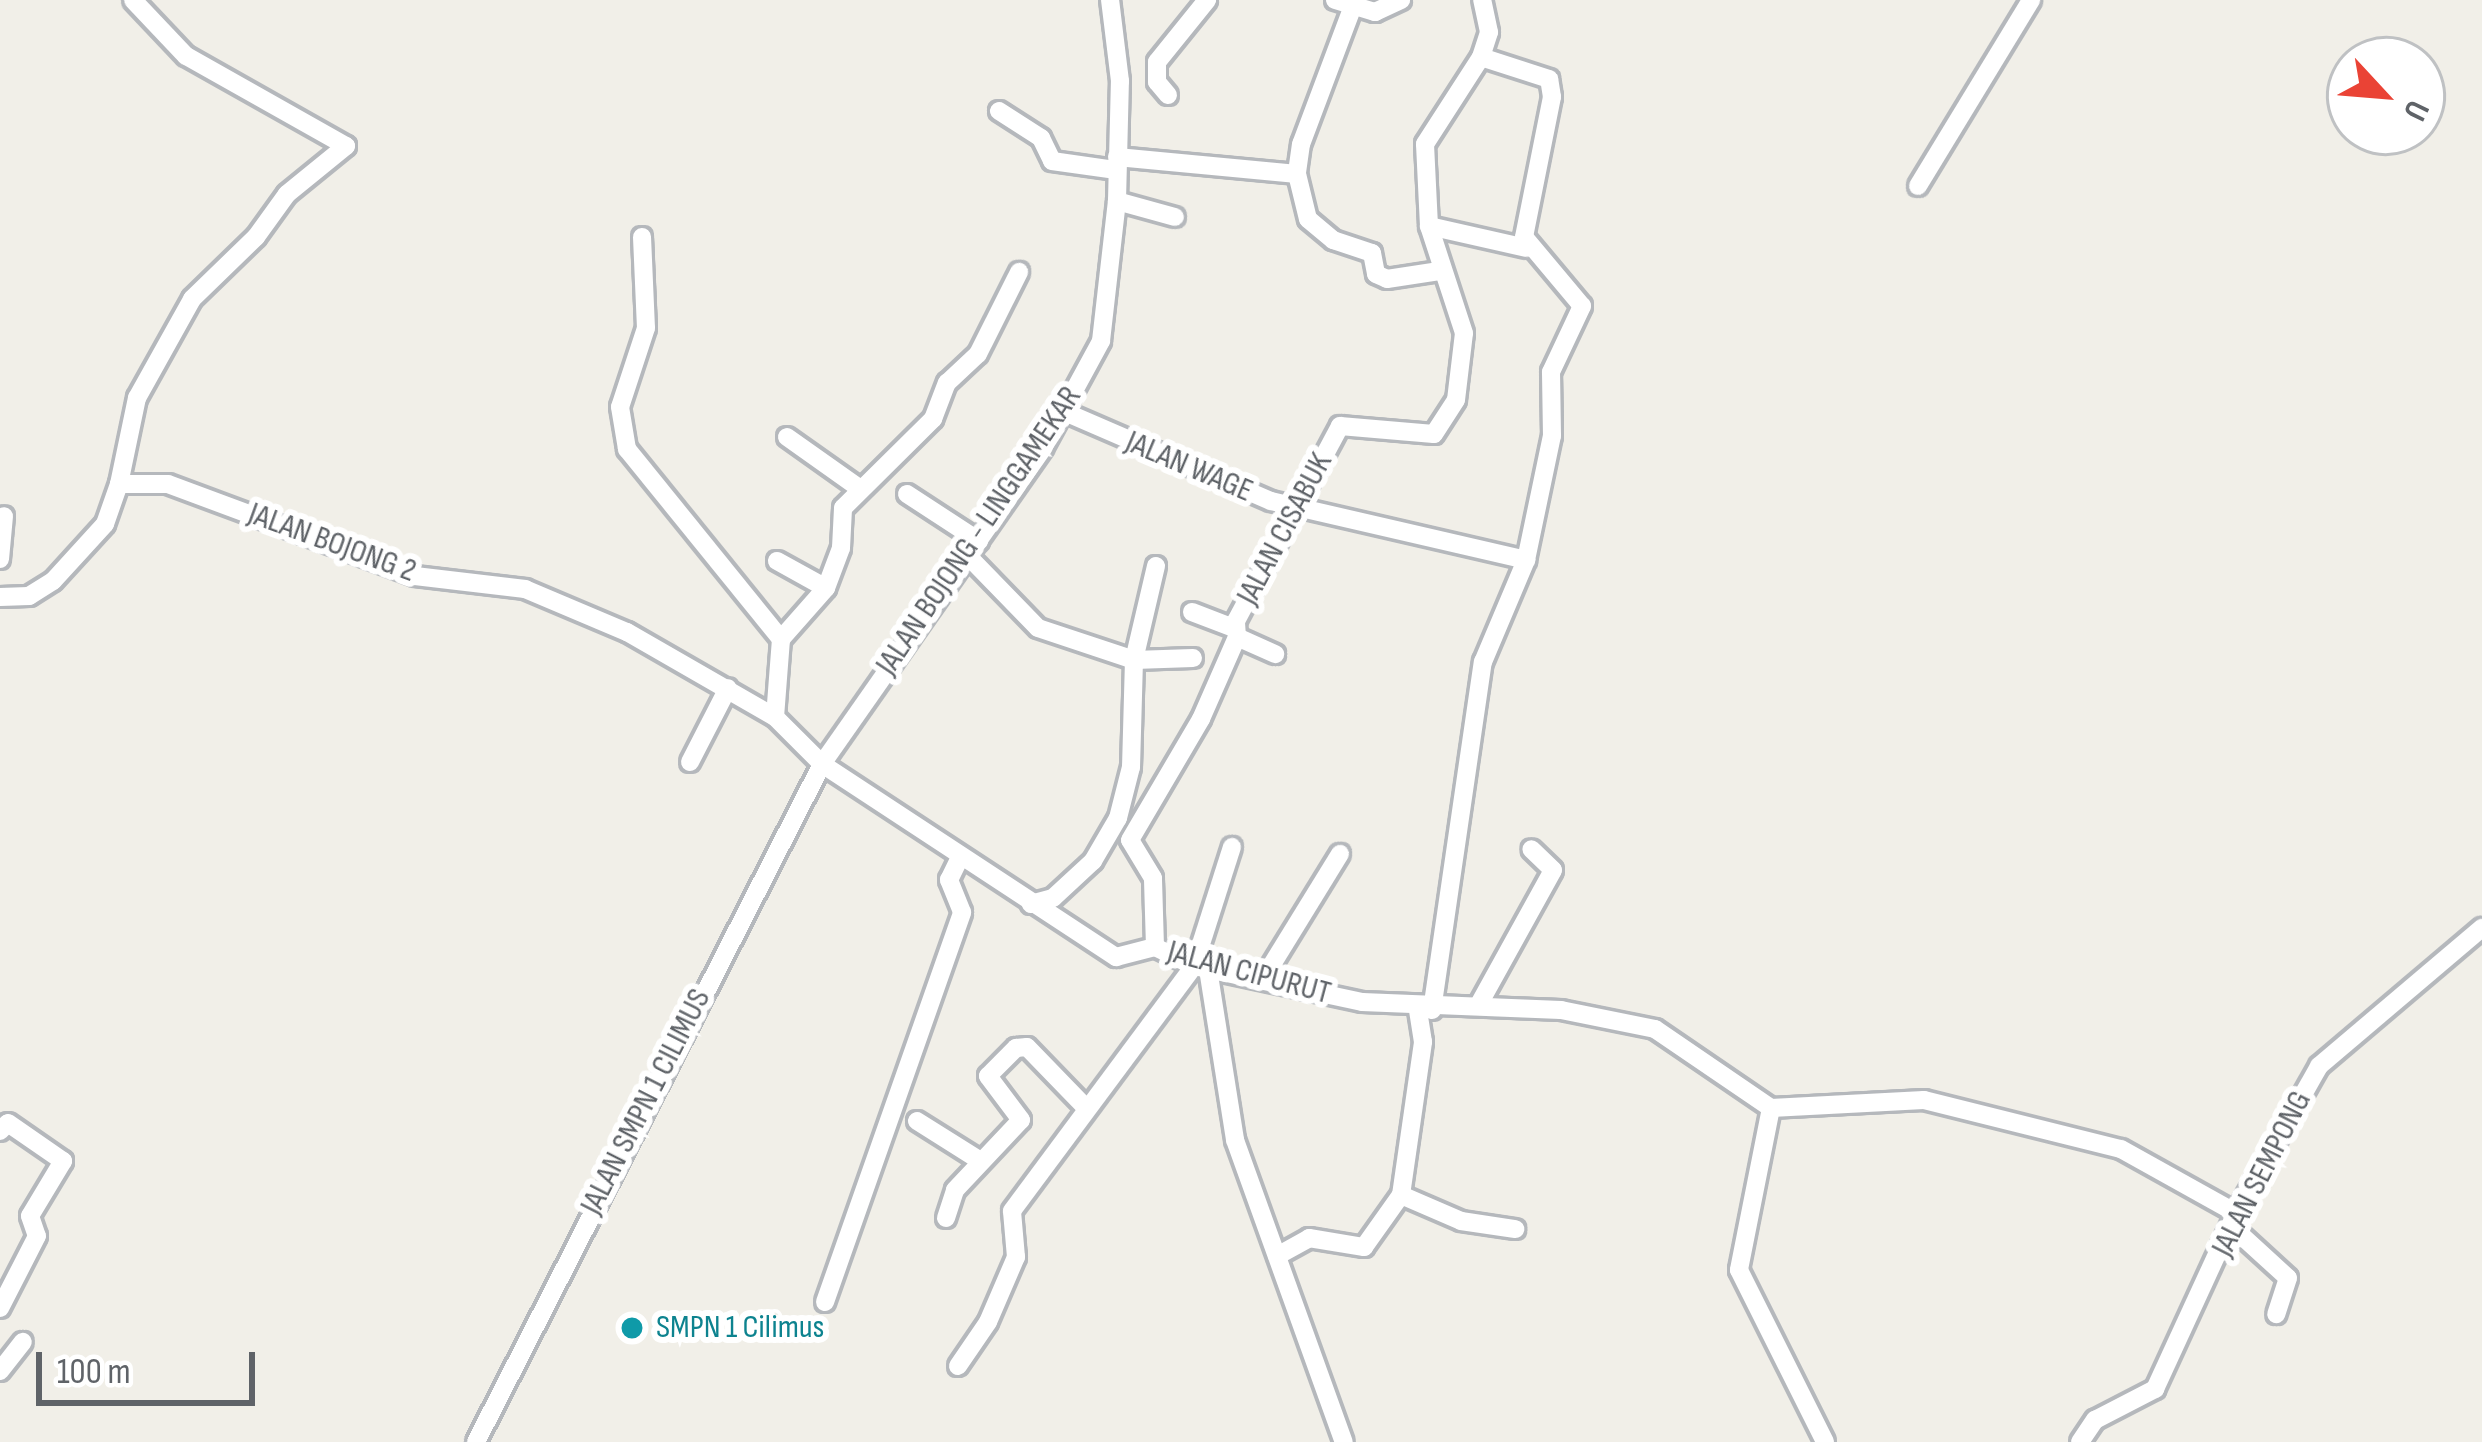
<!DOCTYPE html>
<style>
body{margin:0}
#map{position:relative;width:2482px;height:1442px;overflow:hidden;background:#f1efe8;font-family:"Sofia Sans Condensed",sans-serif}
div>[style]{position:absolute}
.roads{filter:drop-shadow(3px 0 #b5b8bc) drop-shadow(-3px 0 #b5b8bc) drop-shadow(0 3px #b5b8bc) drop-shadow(0 -3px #b5b8bc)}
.minor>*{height:18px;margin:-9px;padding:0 9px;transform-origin:9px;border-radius:9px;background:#fff}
.dots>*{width:33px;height:33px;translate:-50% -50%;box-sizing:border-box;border:6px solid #fff;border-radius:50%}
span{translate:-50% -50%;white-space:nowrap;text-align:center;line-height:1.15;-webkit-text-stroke:12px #fff;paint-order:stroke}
.street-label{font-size:33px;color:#5f6368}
.culture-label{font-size:33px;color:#0d838f}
.left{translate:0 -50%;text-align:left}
.north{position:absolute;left:2326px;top:36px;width:120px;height:120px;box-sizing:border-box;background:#fff;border:3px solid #bfc1c3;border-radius:50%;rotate:116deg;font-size:33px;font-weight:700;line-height:48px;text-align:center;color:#5f6368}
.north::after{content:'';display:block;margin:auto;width:42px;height:54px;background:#ea4335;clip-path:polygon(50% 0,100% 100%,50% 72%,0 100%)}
.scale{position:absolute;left:36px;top:1352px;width:219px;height:54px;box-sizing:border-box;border:6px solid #5f6368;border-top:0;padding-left:15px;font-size:36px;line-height:42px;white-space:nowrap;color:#5f6368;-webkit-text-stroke:9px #fff;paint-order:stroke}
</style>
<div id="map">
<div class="roads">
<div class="minor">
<div style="left:1335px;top:0;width:42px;rotate:16.7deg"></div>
<div style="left:1375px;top:12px;width:29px;rotate:-25deg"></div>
<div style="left:1353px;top:6px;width:147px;rotate:110.6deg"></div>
<div style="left:1301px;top:144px;width:30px;rotate:98deg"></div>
<div style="left:1297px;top:174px;width:46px;rotate:76.3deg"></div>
<div style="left:1308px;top:219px;width:33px;rotate:40deg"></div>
<div style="left:1333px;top:240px;width:41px;rotate:18.4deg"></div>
<div style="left:1372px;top:253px;width:21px;rotate:79deg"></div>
<div style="left:1376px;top:274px;width:12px;rotate:24deg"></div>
<div style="left:1387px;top:279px;width:53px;rotate:-8.7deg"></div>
<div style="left:1168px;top:95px;width:17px;rotate:-130deg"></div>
<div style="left:1157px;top:82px;width:20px;rotate:-90deg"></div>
<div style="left:1157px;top:62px;width:80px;rotate:-51.1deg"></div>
<div style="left:999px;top:111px;width:50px;rotate:32.7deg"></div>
<div style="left:1041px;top:138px;width:25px;rotate:64deg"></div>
<div style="left:1052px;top:161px;width:65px;rotate:8deg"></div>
<div style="left:1117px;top:157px;width:181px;rotate:5.4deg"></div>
<div style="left:1918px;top:186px;width:218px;rotate:-58.7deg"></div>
<div style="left:1117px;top:201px;width:60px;rotate:15.4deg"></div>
<div style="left:1429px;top:226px;width:100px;rotate:12.7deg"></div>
<div style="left:642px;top:237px;width:91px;rotate:87.5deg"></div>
<div style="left:646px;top:328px;width:83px;rotate:108.2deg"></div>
<div style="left:620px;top:407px;width:43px;rotate:80.5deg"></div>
<div style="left:627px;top:449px;width:245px;rotate:51deg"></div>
<div style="left:1065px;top:412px;width:224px;rotate:23.4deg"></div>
<div style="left:1271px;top:501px;width:262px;rotate:13deg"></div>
<div style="left:787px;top:437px;width:88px;rotate:35.3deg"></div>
<div style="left:119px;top:484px;width:88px;rotate:-78.2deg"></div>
<div style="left:137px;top:398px;width:113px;rotate:-60.9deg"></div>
<div style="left:192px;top:299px;width:89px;rotate:-44.1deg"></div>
<div style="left:256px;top:237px;width:53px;rotate:-54.2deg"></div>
<div style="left:287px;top:194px;width:76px;rotate:-39.1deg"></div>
<div style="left:346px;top:146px;width:184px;rotate:-150.6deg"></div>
<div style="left:186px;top:56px;width:77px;rotate:-133.4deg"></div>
<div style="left:907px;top:494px;width:86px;rotate:33.1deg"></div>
<div style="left:968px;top:556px;width:100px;rotate:45.8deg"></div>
<div style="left:1038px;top:628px;width:101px;rotate:18.4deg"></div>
<div style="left:1134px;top:660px;width:107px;rotate:91.6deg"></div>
<div style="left:1131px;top:767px;width:53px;rotate:104.3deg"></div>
<div style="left:1118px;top:818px;width:50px;rotate:120.2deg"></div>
<div style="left:1093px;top:861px;width:54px;rotate:137.2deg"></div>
<div style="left:1053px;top:898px;width:23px;rotate:165deg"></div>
<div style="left:0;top:559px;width:43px;rotate:-84.7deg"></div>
<div style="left:1156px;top:566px;width:97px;rotate:103.2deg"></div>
<div style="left:1134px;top:660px;width:59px;rotate:-1.9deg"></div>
<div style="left:826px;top:588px;width:43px;rotate:-69.4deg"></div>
<div style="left:841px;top:548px;width:40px;rotate:-87.1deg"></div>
<div style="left:843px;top:508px;width:127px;rotate:-44.7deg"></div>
<div style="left:933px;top:419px;width:39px;rotate:-69deg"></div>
<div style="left:947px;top:383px;width:42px;rotate:-43.1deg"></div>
<div style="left:978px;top:354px;width:92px;rotate:-63.4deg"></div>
<div style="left:0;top:597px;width:29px;rotate:-2deg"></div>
<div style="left:29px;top:596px;width:28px;rotate:-32deg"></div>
<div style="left:53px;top:581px;width:77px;rotate:-47.6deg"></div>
<div style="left:105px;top:524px;width:42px;rotate:-70.7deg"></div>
<div style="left:119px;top:484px;width:49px"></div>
<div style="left:168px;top:484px;width:264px;rotate:20.4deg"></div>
<div style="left:415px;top:576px;width:111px;rotate:6.7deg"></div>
<div style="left:525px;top:589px;width:111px;rotate:22.9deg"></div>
<div style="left:627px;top:632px;width:171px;rotate:29.9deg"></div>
<div style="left:775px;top:717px;width:66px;rotate:45deg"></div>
<div style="left:822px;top:764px;width:352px;rotate:33.3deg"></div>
<div style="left:1116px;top:957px;width:40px;rotate:-14.4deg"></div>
<div style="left:1155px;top:947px;width:43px;rotate:26deg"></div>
<div style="left:1194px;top:966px;width:172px;rotate:12.1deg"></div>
<div style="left:1362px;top:1002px;width:199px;rotate:2.3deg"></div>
<div style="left:1561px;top:1010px;width:96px;rotate:11.4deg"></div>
<div style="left:1655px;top:1029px;width:140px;rotate:34.3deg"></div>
<div style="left:1771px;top:1108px;width:165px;rotate:101.2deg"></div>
<div style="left:1739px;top:1270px;width:192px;rotate:63.4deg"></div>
<div style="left:1192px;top:612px;width:45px;rotate:20.9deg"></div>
<div style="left:1237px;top:637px;width:42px;rotate:24.1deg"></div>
<div style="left:775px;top:717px;width:78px;rotate:-85.6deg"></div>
<div style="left:781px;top:639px;width:68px;rotate:-48.6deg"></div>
<div style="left:826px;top:588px;width:56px;rotate:-151.1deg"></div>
<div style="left:690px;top:762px;width:83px;rotate:-62.8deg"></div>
<div style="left:1155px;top:947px;width:69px;rotate:-91.7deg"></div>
<div style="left:1153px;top:878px;width:44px;rotate:-121.2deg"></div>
<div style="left:1130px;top:840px;width:140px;rotate:-59.6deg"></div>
<div style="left:1201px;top:719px;width:90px;rotate:-66.3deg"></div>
<div style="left:1237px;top:637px;width:16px;rotate:-94deg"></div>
<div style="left:1236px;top:621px;width:221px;rotate:-61.9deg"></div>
<div style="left:1340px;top:426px;width:94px;rotate:4.9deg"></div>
<div style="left:1434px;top:434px;width:40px;rotate:-57.1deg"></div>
<div style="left:1456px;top:400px;width:67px;rotate:-83.2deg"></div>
<div style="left:1464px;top:333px;width:113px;rotate:-108.1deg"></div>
<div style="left:1429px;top:226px;width:82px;rotate:-92.8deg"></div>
<div style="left:1425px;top:144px;width:103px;rotate:-57.2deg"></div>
<div style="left:1481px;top:57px;width:26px;rotate:-72deg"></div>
<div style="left:1489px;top:32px;width:33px;rotate:-102deg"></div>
<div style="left:1208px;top:969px;width:173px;rotate:81deg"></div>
<div style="left:1235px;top:1140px;width:321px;rotate:70.2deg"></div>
<div style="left:1263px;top:979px;width:147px;rotate:-58.4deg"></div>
<div style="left:1478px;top:1006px;width:155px;rotate:-61.1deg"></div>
<div style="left:1553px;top:870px;width:30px;rotate:-136deg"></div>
<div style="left:1432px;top:1010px;width:352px;rotate:-81.7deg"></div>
<div style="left:1483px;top:662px;width:111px;rotate:-67.1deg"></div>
<div style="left:1526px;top:560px;width:127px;rotate:-78.2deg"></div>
<div style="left:1552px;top:436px;width:64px;rotate:-90.9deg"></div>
<div style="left:1551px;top:372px;width:73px;rotate:-64.8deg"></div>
<div style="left:1582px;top:306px;width:90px;rotate:-130deg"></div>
<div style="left:1524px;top:237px;width:143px;rotate:-78.7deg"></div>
<div style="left:1552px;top:97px;width:18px;rotate:-99deg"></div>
<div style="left:1549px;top:79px;width:71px;rotate:-162.1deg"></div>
<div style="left:1771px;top:1108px;width:153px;rotate:-3deg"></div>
<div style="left:1924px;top:1100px;width:203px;rotate:14deg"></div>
<div style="left:2121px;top:1149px;width:132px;rotate:29.1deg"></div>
<div style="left:917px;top:1121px;width:73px;rotate:32.2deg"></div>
<div style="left:0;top:1131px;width:11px;rotate:-45deg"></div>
<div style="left:8px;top:1123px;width:67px;rotate:34.6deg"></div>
<div style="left:63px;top:1161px;width:64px;rotate:121deg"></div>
<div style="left:30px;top:1216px;width:21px;rotate:71deg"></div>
<div style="left:37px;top:1236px;width:81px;rotate:117.2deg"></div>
<div style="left:1401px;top:1195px;width:65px;rotate:23.4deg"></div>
<div style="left:1461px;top:1221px;width:55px;rotate:8.4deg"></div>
<div style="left:946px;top:1218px;width:29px;rotate:-72deg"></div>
<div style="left:955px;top:1190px;width:96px;rotate:-46.7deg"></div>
<div style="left:1021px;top:1120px;width:55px;rotate:-126.9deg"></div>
<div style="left:988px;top:1076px;width:40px;rotate:-45deg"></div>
<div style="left:1016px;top:1048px;width:11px;rotate:-5deg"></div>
<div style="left:1027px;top:1047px;width:86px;rotate:45.9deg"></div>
<div style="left:2231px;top:1226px;width:77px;rotate:42.4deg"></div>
<div style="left:2288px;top:1278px;width:38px;rotate:108deg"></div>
<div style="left:1277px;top:1256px;width:37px;rotate:-29deg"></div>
<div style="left:1309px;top:1238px;width:56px;rotate:9.3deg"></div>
<div style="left:1364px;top:1247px;width:64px;rotate:-54.6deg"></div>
<div style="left:1401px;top:1195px;width:155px;rotate:-81.8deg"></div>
<div style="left:1423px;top:1042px;width:32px;rotate:-99deg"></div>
<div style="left:825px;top:1302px;width:413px;rotate:-70.6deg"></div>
<div style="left:962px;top:912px;width:35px;rotate:-112deg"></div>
<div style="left:949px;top:880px;width:25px;rotate:-64deg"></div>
<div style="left:958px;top:1366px;width:53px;rotate:-55.7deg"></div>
<div style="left:988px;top:1322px;width:71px;rotate:-66.7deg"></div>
<div style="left:1016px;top:1257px;width:46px;rotate:-95deg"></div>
<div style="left:1012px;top:1211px;width:305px;rotate:-53.4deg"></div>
<div style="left:1194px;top:966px;width:125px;rotate:-72.3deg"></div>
<div style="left:0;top:1371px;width:37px;rotate:-52deg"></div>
<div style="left:476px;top:1442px;width:761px;rotate:-62.96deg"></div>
<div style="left:822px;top:764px;width:386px;rotate:-55deg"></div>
<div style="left:1043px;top:448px;width:122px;rotate:-61.5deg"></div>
<div style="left:1101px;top:341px;width:141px;rotate:-83.5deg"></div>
<div style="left:1117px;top:201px;width:120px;rotate:-88.6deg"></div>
<div style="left:1120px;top:81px;width:82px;rotate:-97deg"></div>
<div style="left:2080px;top:1442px;width:27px;rotate:-56deg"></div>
<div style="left:2095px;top:1420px;width:68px;rotate:-27.3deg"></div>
<div style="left:2155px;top:1389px;width:194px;rotate:-65.3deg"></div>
<div style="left:2236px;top:1213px;width:169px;rotate:-60.5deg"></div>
<div style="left:2319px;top:1066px;width:214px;rotate:-40.3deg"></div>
</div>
</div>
<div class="dots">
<div style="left:632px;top:1328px;background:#0f9aa8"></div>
</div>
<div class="street-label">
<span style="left:1189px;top:467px;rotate:23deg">JALAN WAGE</span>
<span style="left:1285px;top:529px;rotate:-62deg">JALAN CISABUK</span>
<span style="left:979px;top:531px;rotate:-56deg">JALAN BOJONG - LINGGAMEKAR</span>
<span style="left:332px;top:543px;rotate:20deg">JALAN BOJONG 2</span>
<span style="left:1249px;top:973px;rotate:15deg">JALAN CIPURUT</span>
<span style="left:646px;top:1102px;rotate:-63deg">JALAN SMPN 1 CILIMUS</span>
<span style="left:2262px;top:1174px;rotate:-63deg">JALAN SEMPONG</span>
</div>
<div class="culture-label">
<span class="left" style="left:656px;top:1328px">SMPN 1 Cilimus</span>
</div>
<div class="north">U</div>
<div class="scale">100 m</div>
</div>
